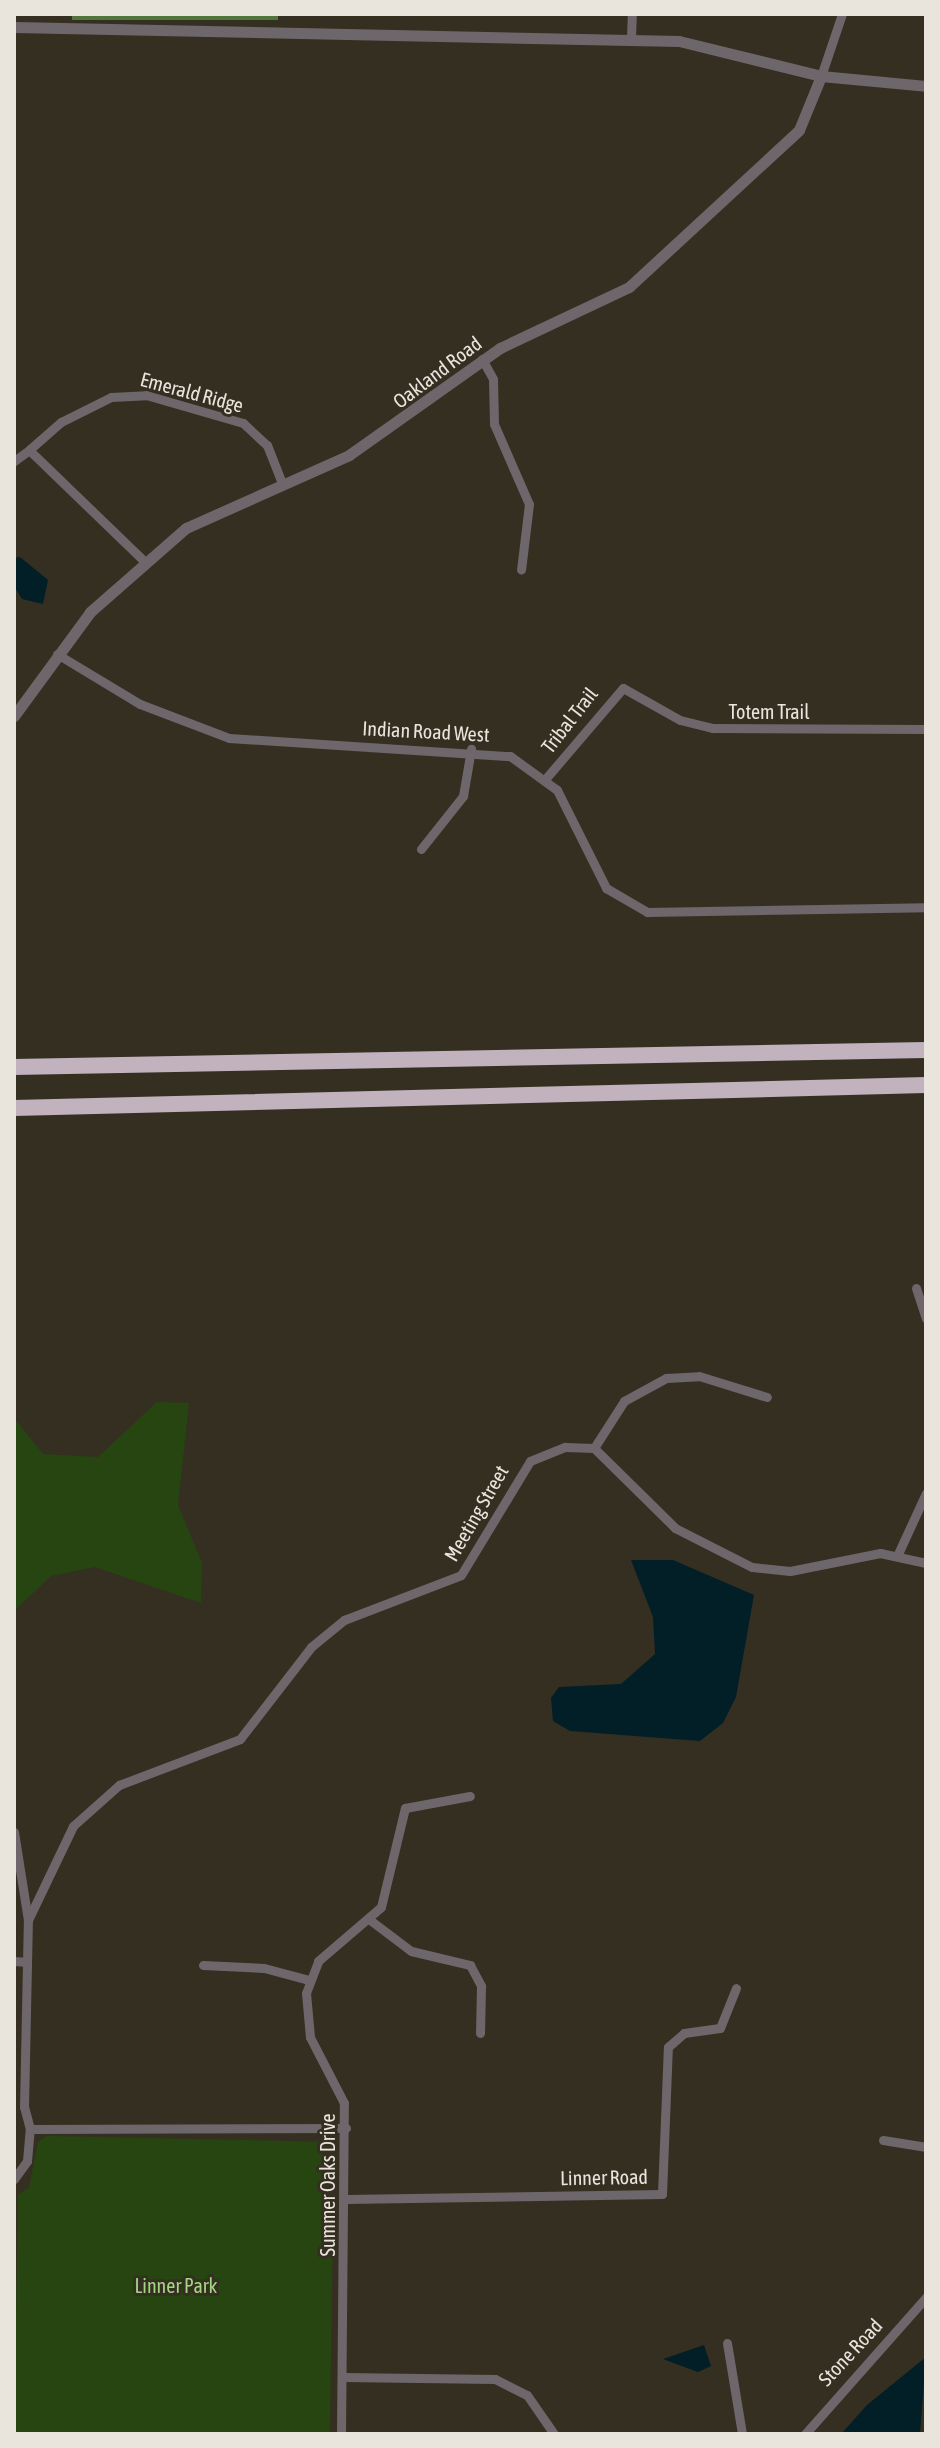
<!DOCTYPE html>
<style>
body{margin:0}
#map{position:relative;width:940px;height:2448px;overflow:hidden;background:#352f22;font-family:"Asap Condensed",sans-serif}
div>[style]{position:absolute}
.green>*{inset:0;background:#274510}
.forest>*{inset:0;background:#52753b}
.water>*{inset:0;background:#021e27}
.minor>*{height:9px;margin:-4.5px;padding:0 4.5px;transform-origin:4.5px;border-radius:4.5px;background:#6d676c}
.tertiary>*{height:11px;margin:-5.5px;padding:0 5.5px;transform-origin:5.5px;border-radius:5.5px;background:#6d676c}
.motorway>*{height:16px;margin:-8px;padding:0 8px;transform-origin:8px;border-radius:8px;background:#c1b2be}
span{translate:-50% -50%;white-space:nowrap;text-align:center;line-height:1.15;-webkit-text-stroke:6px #352f22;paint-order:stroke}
.street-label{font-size:20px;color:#e9e5dd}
.park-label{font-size:20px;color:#a3d683}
.frame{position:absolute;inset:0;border:16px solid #e9e5dd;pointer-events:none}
</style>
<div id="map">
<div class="green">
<div style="clip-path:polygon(157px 1402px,189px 1403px,178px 1505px,202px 1563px,201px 1603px,95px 1567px,51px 1576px,14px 1611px,14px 1418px,43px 1454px,98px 1457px)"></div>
<div style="clip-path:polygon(47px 2136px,334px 2142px,330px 2434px,14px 2434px,18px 2195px,29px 2187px,38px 2142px)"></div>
</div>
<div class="forest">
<div style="clip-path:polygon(72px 14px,278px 14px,278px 20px,72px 20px)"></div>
</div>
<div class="water">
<div style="clip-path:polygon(20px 557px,48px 580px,43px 604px,22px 599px,14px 586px,14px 558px)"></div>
<div style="clip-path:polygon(631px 1560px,673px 1560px,754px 1595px,736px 1697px,723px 1723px,700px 1741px,570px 1731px,553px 1721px,551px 1698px,559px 1687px,621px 1684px,655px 1654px,653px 1617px)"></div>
<div style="clip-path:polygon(704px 2345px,711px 2366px,698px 2372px,663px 2359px)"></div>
<div style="clip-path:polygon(926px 2357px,920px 2434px,841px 2434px,867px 2405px)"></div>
</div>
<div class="minor">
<div style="left:631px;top:38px;width:24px;rotate:-88deg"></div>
<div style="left:821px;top:76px;width:65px;rotate:-71.3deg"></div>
<div style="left:482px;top:359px;width:23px;rotate:61deg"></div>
<div style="left:493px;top:379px;width:45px;rotate:88.7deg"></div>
<div style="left:494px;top:424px;width:87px;rotate:66.4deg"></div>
<div style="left:529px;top:504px;width:66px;rotate:96.9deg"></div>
<div style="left:14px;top:461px;width:19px;rotate:-36deg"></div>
<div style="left:143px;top:560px;width:158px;rotate:-136deg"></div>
<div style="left:29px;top:450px;width:43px;rotate:-41.2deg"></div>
<div style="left:61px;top:422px;width:56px;rotate:-26.6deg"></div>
<div style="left:111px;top:397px;width:35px;rotate:-3deg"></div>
<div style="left:146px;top:395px;width:101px;rotate:16.1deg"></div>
<div style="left:243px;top:423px;width:33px;rotate:43deg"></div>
<div style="left:267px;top:445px;width:41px;rotate:68.5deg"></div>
<div style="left:57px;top:654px;width:97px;rotate:31.1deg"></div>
<div style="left:140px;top:704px;width:95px;rotate:20.9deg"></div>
<div style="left:229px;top:738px;width:282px;rotate:3.7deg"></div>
<div style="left:510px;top:756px;width:58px;rotate:35.9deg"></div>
<div style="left:557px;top:790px;width:110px;rotate:63.4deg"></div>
<div style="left:606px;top:888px;width:48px;rotate:30.3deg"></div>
<div style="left:647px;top:912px;width:279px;rotate:-1deg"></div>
<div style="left:547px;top:777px;width:117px;rotate:-49.5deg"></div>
<div style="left:623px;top:688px;width:65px;rotate:29.3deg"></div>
<div style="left:680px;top:720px;width:34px;rotate:14deg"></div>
<div style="left:713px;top:728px;width:213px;rotate:0.3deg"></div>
<div style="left:421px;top:849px;width:68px;rotate:-51.6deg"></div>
<div style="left:463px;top:796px;width:48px;rotate:-80.3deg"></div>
<div style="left:916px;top:1288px;width:32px;rotate:72deg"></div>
<div style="left:594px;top:1448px;width:56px;rotate:-57.4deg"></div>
<div style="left:624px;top:1401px;width:48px;rotate:-28.7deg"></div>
<div style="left:666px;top:1378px;width:33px;rotate:-3deg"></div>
<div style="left:699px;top:1376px;width:71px;rotate:17.2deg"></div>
<div style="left:897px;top:1556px;width:69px;rotate:-65.3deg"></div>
<div style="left:14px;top:1832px;width:89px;rotate:81deg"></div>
<div style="left:370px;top:1920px;width:51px;rotate:37.1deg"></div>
<div style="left:411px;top:1951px;width:61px;rotate:13.3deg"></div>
<div style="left:470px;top:1965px;width:24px;rotate:62deg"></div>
<div style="left:481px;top:1986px;width:47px;rotate:91.2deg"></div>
<div style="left:14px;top:1961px;width:13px;rotate:4deg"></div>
<div style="left:203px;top:1965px;width:61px;rotate:2.8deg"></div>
<div style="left:264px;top:1968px;width:47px;rotate:14.9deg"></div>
<div style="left:30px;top:2129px;width:316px;rotate:-0.2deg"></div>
<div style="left:883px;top:2140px;width:44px;rotate:9.2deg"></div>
<div style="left:14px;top:2179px;width:22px;rotate:-54deg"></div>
<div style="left:27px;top:2161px;width:32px;rotate:-85deg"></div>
<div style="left:30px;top:2129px;width:23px;rotate:-105deg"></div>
<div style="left:24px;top:2107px;width:187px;rotate:-88.8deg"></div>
<div style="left:28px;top:1920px;width:104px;rotate:-64.4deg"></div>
<div style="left:73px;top:1826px;width:62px;rotate:-41.7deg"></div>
<div style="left:119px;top:1785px;width:129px;rotate:-20.8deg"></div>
<div style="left:240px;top:1739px;width:116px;rotate:-52.3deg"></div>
<div style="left:311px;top:1647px;width:43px;rotate:-39.3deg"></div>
<div style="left:344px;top:1620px;width:125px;rotate:-21deg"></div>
<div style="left:461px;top:1575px;width:133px;rotate:-58.8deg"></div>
<div style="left:530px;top:1461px;width:38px;rotate:-22deg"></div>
<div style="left:565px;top:1447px;width:29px;rotate:2deg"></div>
<div style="left:594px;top:1448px;width:114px;rotate:44.6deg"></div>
<div style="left:675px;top:1528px;width:86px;rotate:26.9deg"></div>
<div style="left:752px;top:1567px;width:38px;rotate:6deg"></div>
<div style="left:790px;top:1571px;width:92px;rotate:-11.3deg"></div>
<div style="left:880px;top:1553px;width:47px;rotate:12.3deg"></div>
<div style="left:346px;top:2199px;width:316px;rotate:-0.9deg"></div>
<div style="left:662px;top:2194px;width:147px;rotate:-87.7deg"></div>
<div style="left:668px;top:2047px;width:21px;rotate:-41deg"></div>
<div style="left:684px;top:2033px;width:36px;rotate:-8deg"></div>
<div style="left:720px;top:2028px;width:43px;rotate:-68.2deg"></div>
<div style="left:727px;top:2343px;width:92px;rotate:80.6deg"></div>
<div style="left:343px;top:2377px;width:152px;rotate:0.8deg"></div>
<div style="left:495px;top:2379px;width:36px;rotate:27deg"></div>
<div style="left:527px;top:2395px;width:47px;rotate:55.3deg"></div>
<div style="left:341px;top:2434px;width:331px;rotate:-89.5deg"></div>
<div style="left:344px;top:2103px;width:74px;rotate:-117.3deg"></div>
<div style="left:310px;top:2037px;width:44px;rotate:-95.2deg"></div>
<div style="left:306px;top:1993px;width:34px;rotate:-69deg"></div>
<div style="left:318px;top:1961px;width:83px;rotate:-40.6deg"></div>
<div style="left:381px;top:1907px;width:102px;rotate:-76.4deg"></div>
<div style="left:405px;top:1808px;width:66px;rotate:-10.5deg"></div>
<div style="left:805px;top:2434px;width:183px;rotate:-48.5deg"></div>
</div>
<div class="tertiary">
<div style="left:14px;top:27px;width:665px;rotate:1.21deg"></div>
<div style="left:679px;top:41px;width:146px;rotate:13.8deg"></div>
<div style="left:821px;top:76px;width:105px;rotate:5.4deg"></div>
<div style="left:14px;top:716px;width:129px;rotate:-53.8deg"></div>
<div style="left:90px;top:612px;width:128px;rotate:-41.2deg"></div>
<div style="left:186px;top:528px;width:179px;rotate:-24.1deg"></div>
<div style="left:349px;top:455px;width:185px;rotate:-35.3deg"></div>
<div style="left:500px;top:348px;width:143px;rotate:-25.3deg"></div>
<div style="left:629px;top:287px;width:231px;rotate:-42.7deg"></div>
<div style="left:799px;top:130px;width:58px;rotate:-67.8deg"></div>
</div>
<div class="motorway">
<div style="left:14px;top:1067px;width:912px;rotate:-1.07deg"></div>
<div style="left:14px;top:1108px;width:912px;rotate:-1.44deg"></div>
</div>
<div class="street-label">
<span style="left:437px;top:372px;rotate:-37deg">Oakland Road</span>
<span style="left:192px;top:392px;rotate:15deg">Emerald Ridge</span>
<span style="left:769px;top:711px">Totem Trail</span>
<span style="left:569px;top:720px;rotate:-52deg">Tribal Trail</span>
<span style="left:426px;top:731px;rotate:3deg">Indian Road West</span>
<span style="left:476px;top:1513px;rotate:-60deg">Meeting Street</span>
<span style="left:604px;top:2177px;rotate:-1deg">Linner Road</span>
<span style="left:327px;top:2185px;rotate:-90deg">Summer Oaks Drive</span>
<span style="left:850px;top:2352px;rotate:-47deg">Stone Road</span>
</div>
<div class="park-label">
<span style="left:176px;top:2285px">Linner Park</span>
</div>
<div class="frame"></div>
</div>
